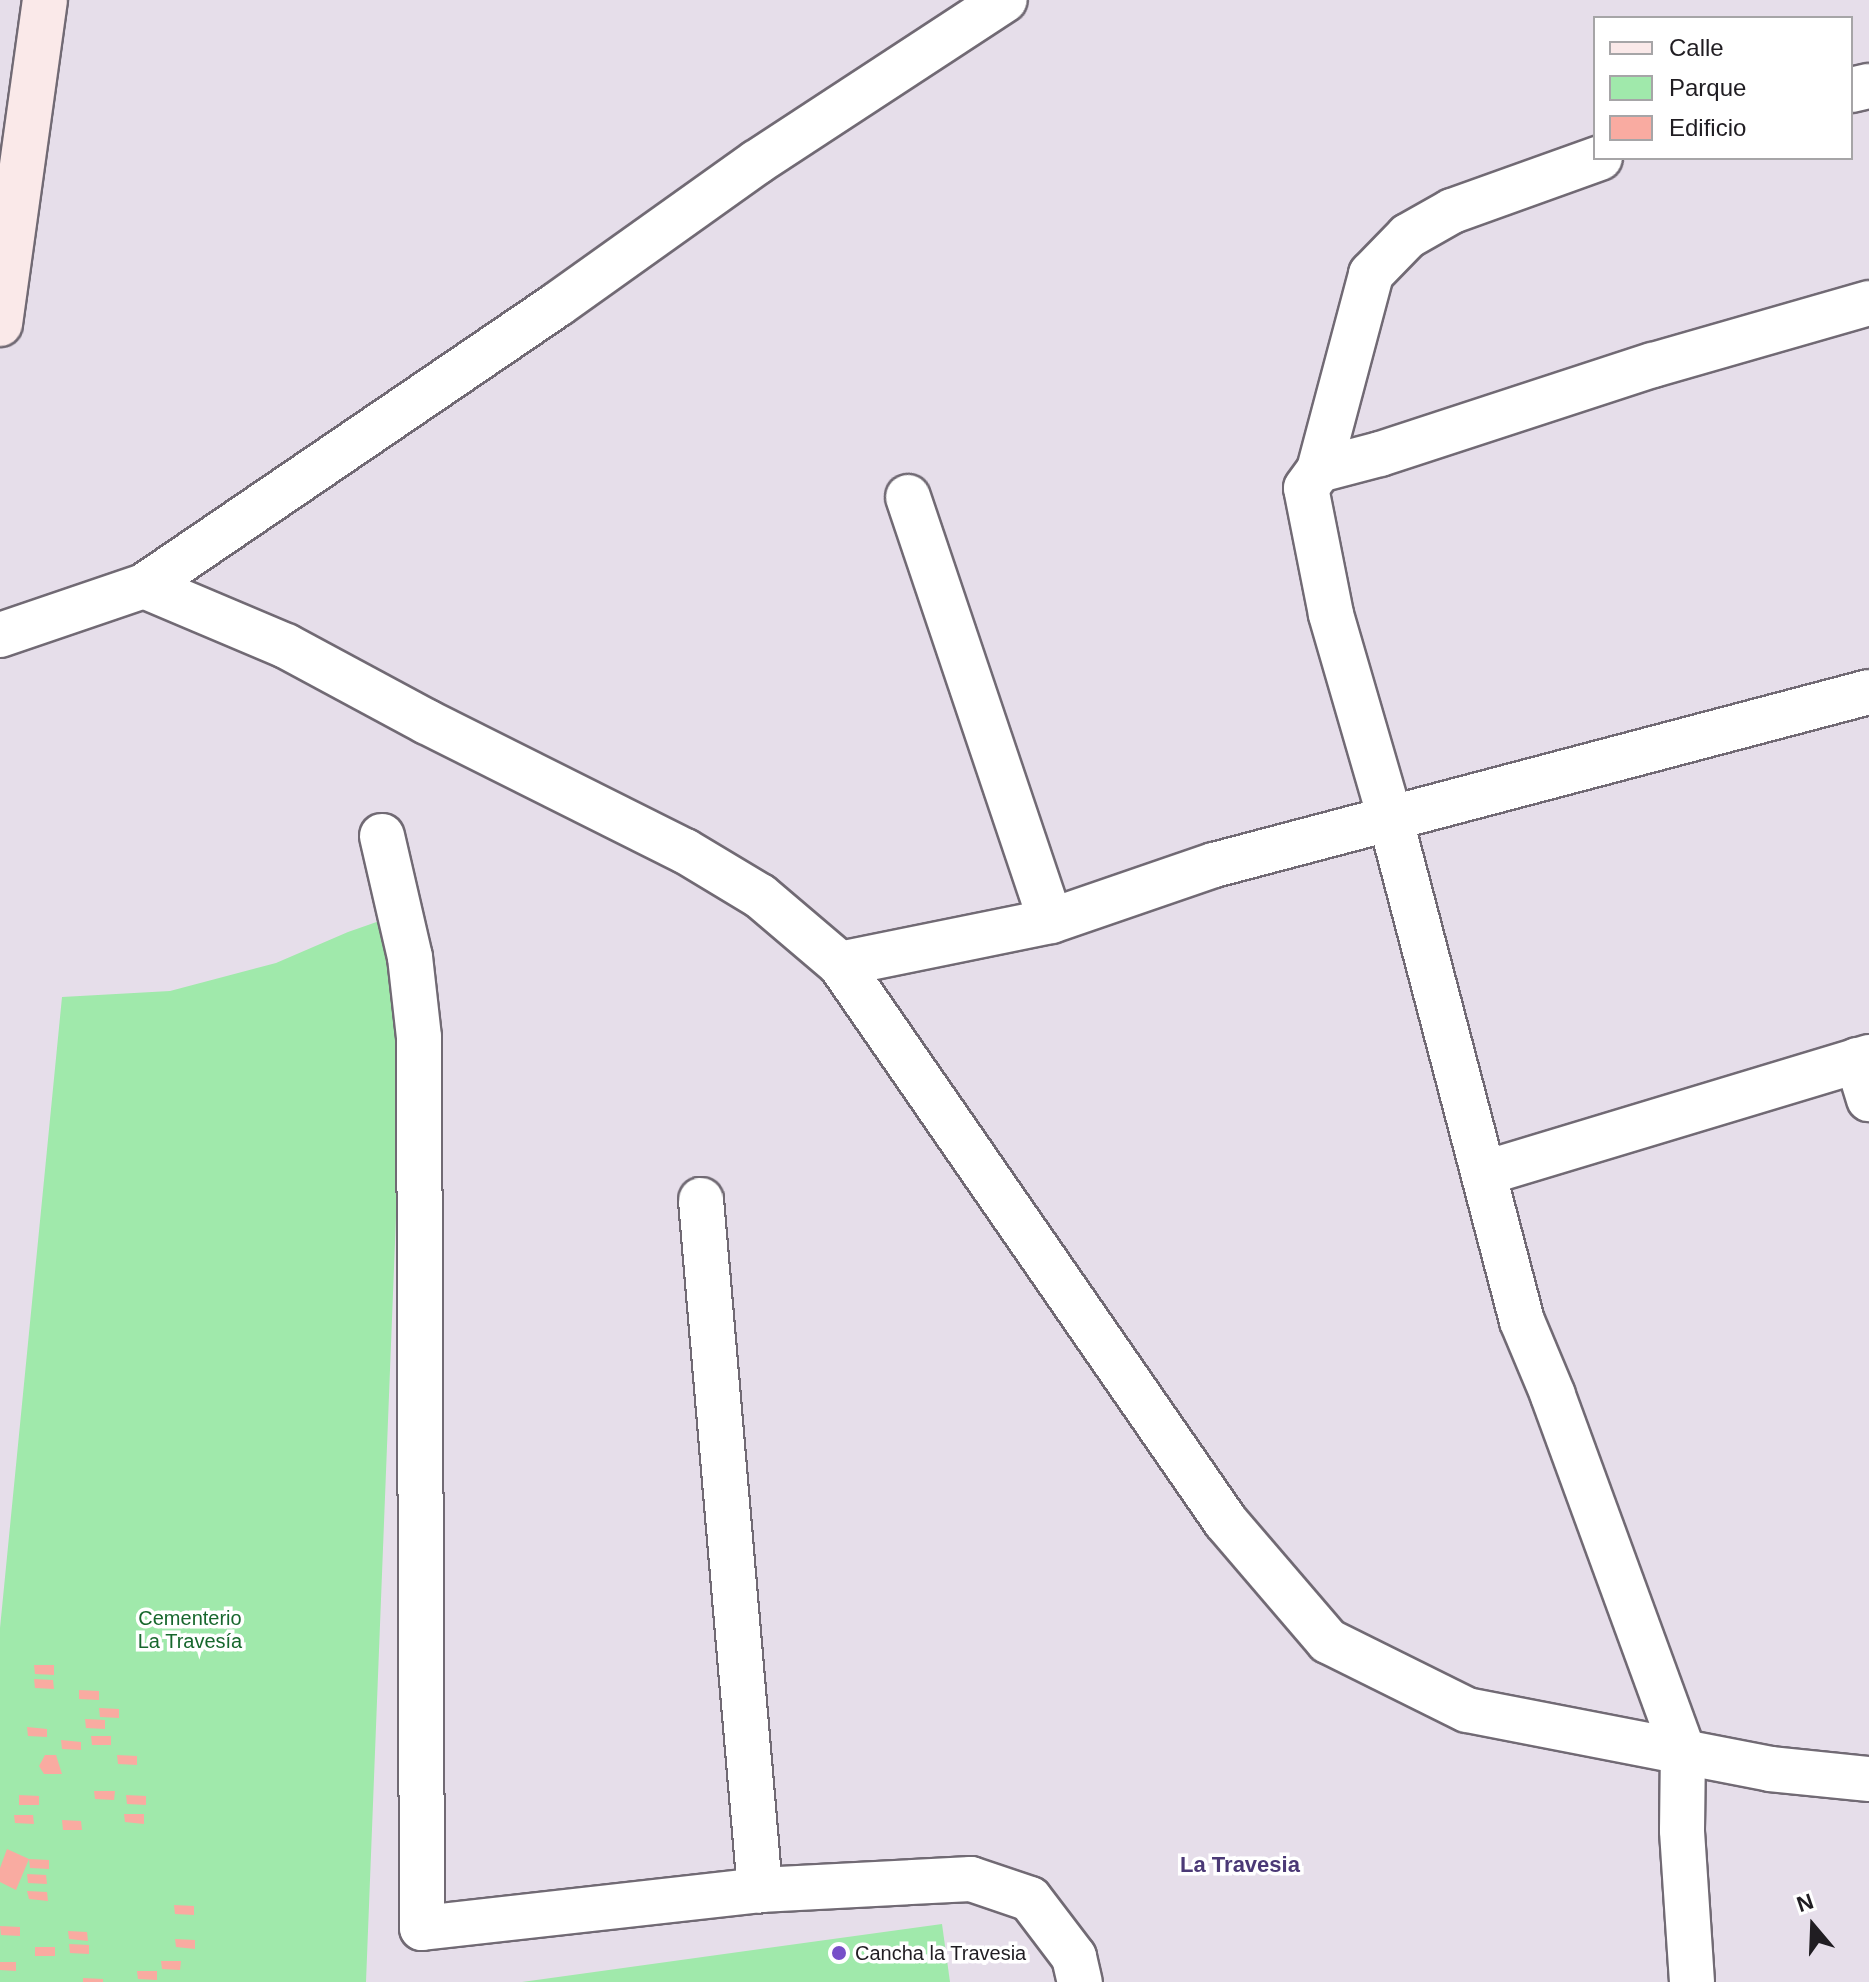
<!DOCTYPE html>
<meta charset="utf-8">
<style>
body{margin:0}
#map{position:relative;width:1869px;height:1982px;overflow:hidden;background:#e6deea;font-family:Arial,sans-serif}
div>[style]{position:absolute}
.green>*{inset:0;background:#a0e9ab}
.building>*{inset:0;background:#f9aba1}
.roads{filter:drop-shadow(2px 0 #716a74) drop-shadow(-2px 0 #716a74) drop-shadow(0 2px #716a74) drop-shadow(0 -2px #716a74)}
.street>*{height:44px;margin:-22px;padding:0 22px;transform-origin:22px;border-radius:22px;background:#fff}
.secondary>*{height:44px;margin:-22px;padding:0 22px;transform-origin:22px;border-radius:22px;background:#fae9e9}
.dots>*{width:22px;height:22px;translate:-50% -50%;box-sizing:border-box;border:4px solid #fff;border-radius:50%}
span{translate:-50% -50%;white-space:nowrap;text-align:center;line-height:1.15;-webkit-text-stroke:7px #fff;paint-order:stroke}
.park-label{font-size:20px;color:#17672d}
.poi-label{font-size:20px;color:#201d22}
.left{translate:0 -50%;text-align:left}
.neighbourhood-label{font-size:22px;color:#4b3976;font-weight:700}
.legend{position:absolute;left:1593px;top:16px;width:260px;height:144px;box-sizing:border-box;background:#fff;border:2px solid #a6a5a7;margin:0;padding:10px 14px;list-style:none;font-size:24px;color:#201d22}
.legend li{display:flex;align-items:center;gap:16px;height:40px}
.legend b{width:40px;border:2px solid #a6a5a7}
.north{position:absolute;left:1773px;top:1886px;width:80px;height:80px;-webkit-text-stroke:6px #fff;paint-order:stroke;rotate:341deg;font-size:22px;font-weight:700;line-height:32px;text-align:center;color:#201d22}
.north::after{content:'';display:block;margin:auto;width:28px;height:36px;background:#201d22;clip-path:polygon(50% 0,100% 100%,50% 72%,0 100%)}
</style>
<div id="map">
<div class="green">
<div style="clip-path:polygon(408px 911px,366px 1982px,0 1982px,0 1628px,62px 997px,170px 991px,276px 963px,348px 932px)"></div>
<div style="clip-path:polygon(942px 1924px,950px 1982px,522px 1982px)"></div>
</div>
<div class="building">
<div style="clip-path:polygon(34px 1665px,54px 1665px,54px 1675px,35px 1674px)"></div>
<div style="clip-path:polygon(34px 1679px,53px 1680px,54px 1689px,35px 1688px)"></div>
<div style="clip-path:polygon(79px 1690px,99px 1691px,99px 1700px,79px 1699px)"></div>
<div style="clip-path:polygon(99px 1708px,119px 1709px,119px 1718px,100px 1717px)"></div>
<div style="clip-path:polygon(85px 1719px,105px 1720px,105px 1729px,86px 1728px)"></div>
<div style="clip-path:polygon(27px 1727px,47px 1729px,47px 1737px,28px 1736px)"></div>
<div style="clip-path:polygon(91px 1736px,111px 1736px,111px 1745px,92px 1745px)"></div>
<div style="clip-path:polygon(61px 1740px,81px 1742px,81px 1750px,62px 1749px)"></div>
<div style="clip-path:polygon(45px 1755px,56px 1755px,62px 1774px,44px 1774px,39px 1766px)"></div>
<div style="clip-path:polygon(117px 1755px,137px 1756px,137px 1765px,118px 1764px)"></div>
<div style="clip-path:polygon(94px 1791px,115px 1791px,114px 1800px,95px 1799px)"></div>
<div style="clip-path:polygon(19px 1795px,39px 1796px,39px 1805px,19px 1805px)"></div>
<div style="clip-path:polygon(126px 1795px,146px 1796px,146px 1805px,127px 1804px)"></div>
<div style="clip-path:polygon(124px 1814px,144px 1814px,144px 1824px,125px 1822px)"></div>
<div style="clip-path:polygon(14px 1815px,33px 1815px,34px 1824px,15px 1823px)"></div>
<div style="clip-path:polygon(62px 1820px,81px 1821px,82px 1830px,63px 1830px)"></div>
<div style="clip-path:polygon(7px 1849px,29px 1859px,16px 1890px,0 1882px,0 1868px)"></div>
<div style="clip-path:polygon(29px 1859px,49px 1860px,49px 1869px,30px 1868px)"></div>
<div style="clip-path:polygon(27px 1874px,46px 1875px,47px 1884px,28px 1883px)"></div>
<div style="clip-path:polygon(27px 1891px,47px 1892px,48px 1901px,29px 1899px)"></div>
<div style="clip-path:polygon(174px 1905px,194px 1906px,194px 1915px,175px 1914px)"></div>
<div style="clip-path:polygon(0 1926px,20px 1927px,20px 1936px,1px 1935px)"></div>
<div style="clip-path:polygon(68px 1931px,87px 1932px,88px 1941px,69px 1939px)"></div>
<div style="clip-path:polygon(175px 1939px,195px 1940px,195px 1949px,176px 1947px)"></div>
<div style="clip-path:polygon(69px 1944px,89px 1945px,89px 1954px,70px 1953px)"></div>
<div style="clip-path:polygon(35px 1947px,55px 1947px,55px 1956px,35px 1956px)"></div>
<div style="clip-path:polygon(161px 1961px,181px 1961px,180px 1970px,162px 1969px)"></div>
<div style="clip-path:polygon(0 1962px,16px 1962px,16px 1971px,0 1970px)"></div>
<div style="clip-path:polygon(137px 1971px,157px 1971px,157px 1980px,138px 1979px)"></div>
<div style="clip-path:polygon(83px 1978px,103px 1979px,103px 1982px,83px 1982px)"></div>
</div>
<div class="roads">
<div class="street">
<div style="left:1851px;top:90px;width:18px;rotate:-13deg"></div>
<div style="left:1319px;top:470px;width:203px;rotate:-75.1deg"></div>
<div style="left:1371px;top:274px;width:53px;rotate:-45.8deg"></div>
<div style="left:1408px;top:236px;width:51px;rotate:-29.6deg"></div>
<div style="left:1452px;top:211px;width:157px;rotate:-19.7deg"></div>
<div style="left:908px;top:497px;width:447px;rotate:71.4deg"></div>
<div style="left:144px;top:586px;width:154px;rotate:22.9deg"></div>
<div style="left:286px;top:646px;width:160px;rotate:28.3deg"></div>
<div style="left:427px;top:722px;width:288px;rotate:26.6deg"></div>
<div style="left:685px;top:851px;width:87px;rotate:31deg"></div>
<div style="left:760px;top:896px;width:105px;rotate:40.4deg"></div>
<div style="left:840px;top:964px;width:215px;rotate:-11.5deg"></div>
<div style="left:1051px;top:921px;width:172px;rotate:-19deg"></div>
<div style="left:1214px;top:865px;width:677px;rotate:-14.8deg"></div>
<div style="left:0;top:635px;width:152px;rotate:-18.8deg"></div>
<div style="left:144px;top:586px;width:501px;rotate:-34.26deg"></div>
<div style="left:558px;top:304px;width:244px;rotate:-35.5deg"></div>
<div style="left:757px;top:162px;width:296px;rotate:-33.2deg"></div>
<div style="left:382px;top:836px;width:124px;rotate:77deg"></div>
<div style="left:410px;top:957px;width:81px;rotate:83.6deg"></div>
<div style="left:419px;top:1037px;width:891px;rotate:89.81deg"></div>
<div style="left:422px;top:1928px;width:340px;rotate:-6.4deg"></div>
<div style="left:760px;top:1890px;width:211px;rotate:-3deg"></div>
<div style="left:971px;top:1879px;width:62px;rotate:18.7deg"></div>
<div style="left:1030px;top:1899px;width:73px;rotate:52.8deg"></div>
<div style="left:1074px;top:1957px;width:26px;rotate:77deg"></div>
<div style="left:840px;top:964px;width:678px;rotate:55.33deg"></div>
<div style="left:1226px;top:1522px;width:157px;rotate:49.4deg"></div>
<div style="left:1328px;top:1641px;width:155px;rotate:26.4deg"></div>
<div style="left:1467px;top:1710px;width:309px;rotate:11deg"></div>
<div style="left:1770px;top:1769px;width:100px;rotate:5.8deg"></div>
<div style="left:1857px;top:1060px;width:41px;rotate:72.9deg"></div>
<div style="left:1485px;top:1173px;width:401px;rotate:-16.8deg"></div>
<div style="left:701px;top:1200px;width:693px;rotate:85.11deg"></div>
<div style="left:1692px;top:1982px;width:152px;rotate:-93.8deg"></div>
<div style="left:1682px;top:1830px;width:79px;rotate:-89.3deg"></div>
<div style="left:1683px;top:1751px;width:379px;rotate:-110.1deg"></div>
<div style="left:1553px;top:1395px;width:80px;rotate:-112.7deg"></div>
<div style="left:1522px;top:1321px;width:517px;rotate:-104.68deg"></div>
<div style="left:1391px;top:821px;width:216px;rotate:-106.2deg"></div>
<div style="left:1331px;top:614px;width:128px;rotate:-101.2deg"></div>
<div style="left:1306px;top:488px;width:22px;rotate:-54deg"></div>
<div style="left:1319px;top:470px;width:63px;rotate:-14.7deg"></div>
<div style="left:1380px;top:454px;width:287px;rotate:-18.1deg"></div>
<div style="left:1653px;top:365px;width:225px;rotate:-16deg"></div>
</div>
<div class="secondary">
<div style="left:0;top:324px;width:327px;rotate:-82.1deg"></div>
</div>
</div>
<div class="dots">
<div style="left:839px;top:1953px;background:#774fc8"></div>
</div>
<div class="park-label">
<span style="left:190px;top:1630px">Cementerio<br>La Travesía</span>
</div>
<div class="poi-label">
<span class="left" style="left:855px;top:1953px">Cancha la Travesia</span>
</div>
<div class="neighbourhood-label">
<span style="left:1240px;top:1865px">La Travesia</span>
</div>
<ul class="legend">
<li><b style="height:10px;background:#fae9e9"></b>Calle</li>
<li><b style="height:22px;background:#a0e9ab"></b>Parque</li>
<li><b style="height:22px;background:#f9aba1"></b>Edificio</li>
</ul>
<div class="north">N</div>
</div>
